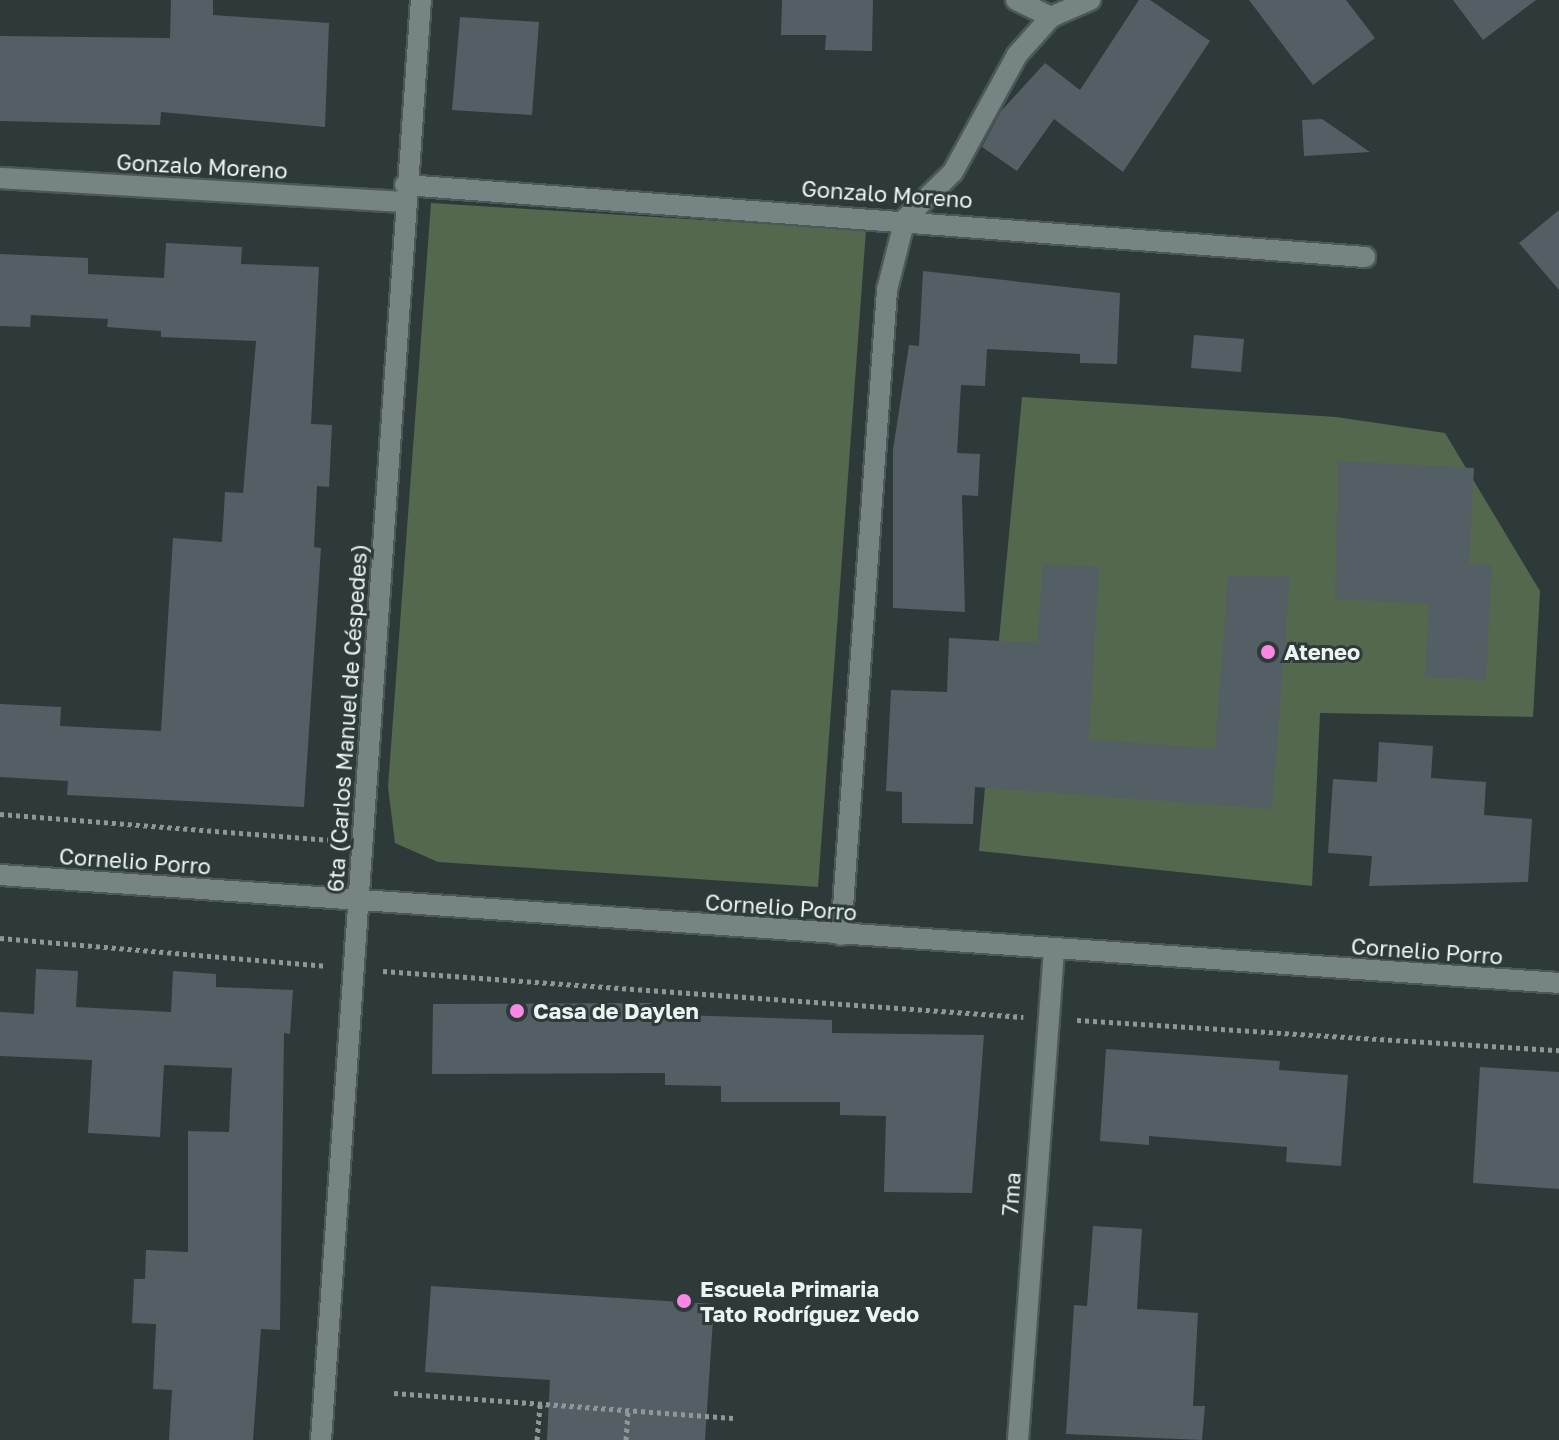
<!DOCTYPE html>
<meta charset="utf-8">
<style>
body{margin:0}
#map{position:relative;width:1559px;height:1440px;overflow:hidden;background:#2d3a39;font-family:"Golos Text",sans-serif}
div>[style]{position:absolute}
.green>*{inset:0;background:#54684e}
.building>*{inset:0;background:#535f64}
.path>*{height:5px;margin-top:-2.5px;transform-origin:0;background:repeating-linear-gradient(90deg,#8d9897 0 4px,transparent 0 8px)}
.roads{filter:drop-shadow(2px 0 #4c5858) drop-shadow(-2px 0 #4c5858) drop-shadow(0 2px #4c5858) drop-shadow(0 -2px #4c5858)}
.minor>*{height:20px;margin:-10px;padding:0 10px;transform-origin:10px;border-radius:10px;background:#768584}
.tertiary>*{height:20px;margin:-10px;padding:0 10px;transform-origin:10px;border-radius:10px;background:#768584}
.dots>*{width:22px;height:22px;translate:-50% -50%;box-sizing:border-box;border:4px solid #2d3a39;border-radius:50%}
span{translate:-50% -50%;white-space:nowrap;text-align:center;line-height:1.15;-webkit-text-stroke:6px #2d3a39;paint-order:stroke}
.street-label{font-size:22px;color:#ecf4f3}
.poi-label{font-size:22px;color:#ecf4f3;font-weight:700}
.left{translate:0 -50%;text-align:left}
</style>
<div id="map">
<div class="green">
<div style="clip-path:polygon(431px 203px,866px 230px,818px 887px,438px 862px,395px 843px,388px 787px)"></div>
<div style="clip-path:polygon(1022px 397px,1336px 417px,1445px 433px,1540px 591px,1533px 717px,1320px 713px,1312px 886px,979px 851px)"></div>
</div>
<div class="building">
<div style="clip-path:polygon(171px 0,213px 0,213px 15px,329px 23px,325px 127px,161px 112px,160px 125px,0 121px,0 36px,170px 38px)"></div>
<div style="clip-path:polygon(782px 0,873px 0,872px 51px,825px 50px,826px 35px,781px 35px)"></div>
<div style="clip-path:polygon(1139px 0,1150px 0,1210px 41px,1123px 172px,1054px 119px,1017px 171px,982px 147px,1001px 111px,1045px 63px,1080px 90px)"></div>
<div style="clip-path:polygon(1249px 0,1346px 0,1375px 38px,1313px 85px)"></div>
<div style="clip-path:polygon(1453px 0,1536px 0,1483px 40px)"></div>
<div style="clip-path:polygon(460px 17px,539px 22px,532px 115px,452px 110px)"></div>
<div style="clip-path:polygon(1322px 119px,1370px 152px,1304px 156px,1302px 120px)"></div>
<div style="clip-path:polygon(1559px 210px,1559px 290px,1519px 243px)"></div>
<div style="clip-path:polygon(166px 243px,242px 247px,241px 264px,319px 267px,311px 424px,332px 425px,329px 487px,317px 486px,314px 547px,321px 548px,304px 807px,67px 795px,68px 781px,0 777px,0 704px,61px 707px,60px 726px,161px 731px,173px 538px,222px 542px,225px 492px,243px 493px,256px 341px,161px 337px,161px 331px,107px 327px,108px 319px,31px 315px,30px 327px,0 326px,0 254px,88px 258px,88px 274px,164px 278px)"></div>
<div style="clip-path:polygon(923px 271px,1120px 293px,1117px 364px,1080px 363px,1080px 354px,987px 349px,985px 386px,961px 385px,957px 453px,980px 454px,978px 496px,962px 495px,965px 612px,893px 608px,893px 450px,909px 345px,919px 346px)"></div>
<div style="clip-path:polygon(1194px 335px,1244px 339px,1241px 372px,1191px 368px)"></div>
<div style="clip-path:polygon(1338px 461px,1474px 468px,1469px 564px,1492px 565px,1486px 680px,1425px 677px,1429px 604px,1335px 599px)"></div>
<div style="clip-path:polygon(1043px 564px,1099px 567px,1089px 739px,1215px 749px,1228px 576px,1290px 577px,1272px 809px,975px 787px,973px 824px,902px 823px,902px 792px,886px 791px,891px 690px,947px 692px,949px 638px,1037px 643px)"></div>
<div style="clip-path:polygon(1379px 742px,1433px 746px,1431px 778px,1486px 782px,1484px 815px,1532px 819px,1528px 882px,1369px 886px,1372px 856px,1328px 853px,1333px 779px,1377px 782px)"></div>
<div style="clip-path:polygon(36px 969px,78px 971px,76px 1007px,171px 1012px,173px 971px,216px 974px,216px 987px,293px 990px,290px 1034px,284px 1033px,280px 1330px,261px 1329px,253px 1440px,169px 1440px,172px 1390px,153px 1389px,156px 1324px,132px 1323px,134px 1279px,145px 1279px,146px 1250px,188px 1252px,188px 1131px,229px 1132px,232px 1068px,164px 1065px,160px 1137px,88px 1133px,92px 1060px,0 1056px,0 1012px,34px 1014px)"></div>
<div style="clip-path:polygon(651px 1003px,651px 1014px,832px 1020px,832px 1033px,984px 1035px,972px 1193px,884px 1192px,886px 1116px,840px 1115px,840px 1102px,721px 1102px,721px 1086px,665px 1085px,665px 1073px,432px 1074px,433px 1004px)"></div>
<div style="clip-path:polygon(1106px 1049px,1280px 1061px,1279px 1070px,1348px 1075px,1341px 1166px,1286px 1162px,1287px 1147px,1149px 1136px,1149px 1145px,1100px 1141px)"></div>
<div style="clip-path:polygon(1480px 1067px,1559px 1072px,1559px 1189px,1473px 1183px)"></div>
<div style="clip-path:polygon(1093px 1226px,1142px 1229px,1137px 1309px,1198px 1313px,1193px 1406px,1205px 1406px,1202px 1440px,1066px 1434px,1074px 1305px,1087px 1306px)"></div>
<div style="clip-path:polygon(431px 1286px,714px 1304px,705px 1440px,547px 1440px,550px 1380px,425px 1372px)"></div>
</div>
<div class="path">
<div style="left:0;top:814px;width:335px;rotate:4.5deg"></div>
<div style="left:0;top:938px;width:326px;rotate:4.9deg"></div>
<div style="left:383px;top:971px;width:642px;rotate:4.11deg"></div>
<div style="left:1077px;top:1020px;width:483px;rotate:3.6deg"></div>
<div style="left:394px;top:1393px;width:340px;rotate:4.2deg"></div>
<div style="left:537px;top:1440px;width:37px;rotate:-85deg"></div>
<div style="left:626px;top:1440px;width:30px;rotate:-86deg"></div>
</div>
<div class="roads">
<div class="minor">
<div style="left:1016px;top:0;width:39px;rotate:26deg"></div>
<div style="left:0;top:178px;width:403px;rotate:3.4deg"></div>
<div style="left:405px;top:185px;width:963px;rotate:4.29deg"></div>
<div style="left:841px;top:935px;width:647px;rotate:-85.92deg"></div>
<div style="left:887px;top:290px;width:73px;rotate:-75.8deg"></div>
<div style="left:905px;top:219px;width:67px;rotate:-44.4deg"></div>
<div style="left:953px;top:172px;width:133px;rotate:-61.3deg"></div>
<div style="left:1017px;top:55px;width:51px;rotate:-48.2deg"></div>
<div style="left:1051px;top:17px;width:43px;rotate:-23.6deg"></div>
<div style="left:321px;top:1440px;width:1443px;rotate:-86.03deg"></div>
<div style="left:1018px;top:1440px;width:489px;rotate:-85.8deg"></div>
</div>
<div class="tertiary">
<div style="left:0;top:875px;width:1563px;rotate:3.96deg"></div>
</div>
</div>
<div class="dots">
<div style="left:1268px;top:652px;background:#fb87e5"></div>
<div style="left:517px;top:1011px;background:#fb87e5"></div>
<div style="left:684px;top:1301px;background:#fb87e5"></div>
</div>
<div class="street-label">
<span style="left:202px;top:166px;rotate:3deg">Gonzalo Moreno</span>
<span style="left:887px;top:194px;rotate:4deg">Gonzalo Moreno</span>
<span style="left:347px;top:718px;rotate:-86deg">6ta (Carlos Manuel de Céspedes)</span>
<span style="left:135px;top:861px;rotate:4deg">Cornelio Porro</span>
<span style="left:781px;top:907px;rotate:4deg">Cornelio Porro</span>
<span style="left:1427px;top:951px;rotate:4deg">Cornelio Porro</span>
<span style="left:1011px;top:1194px;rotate:-86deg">7ma</span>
</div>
<div class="poi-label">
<span class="left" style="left:1284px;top:652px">Ateneo</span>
<span class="left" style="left:533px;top:1011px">Casa de Daylen</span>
<span class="left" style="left:700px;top:1301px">Escuela Primaria<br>Tato Rodríguez Vedo</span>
</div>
</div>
